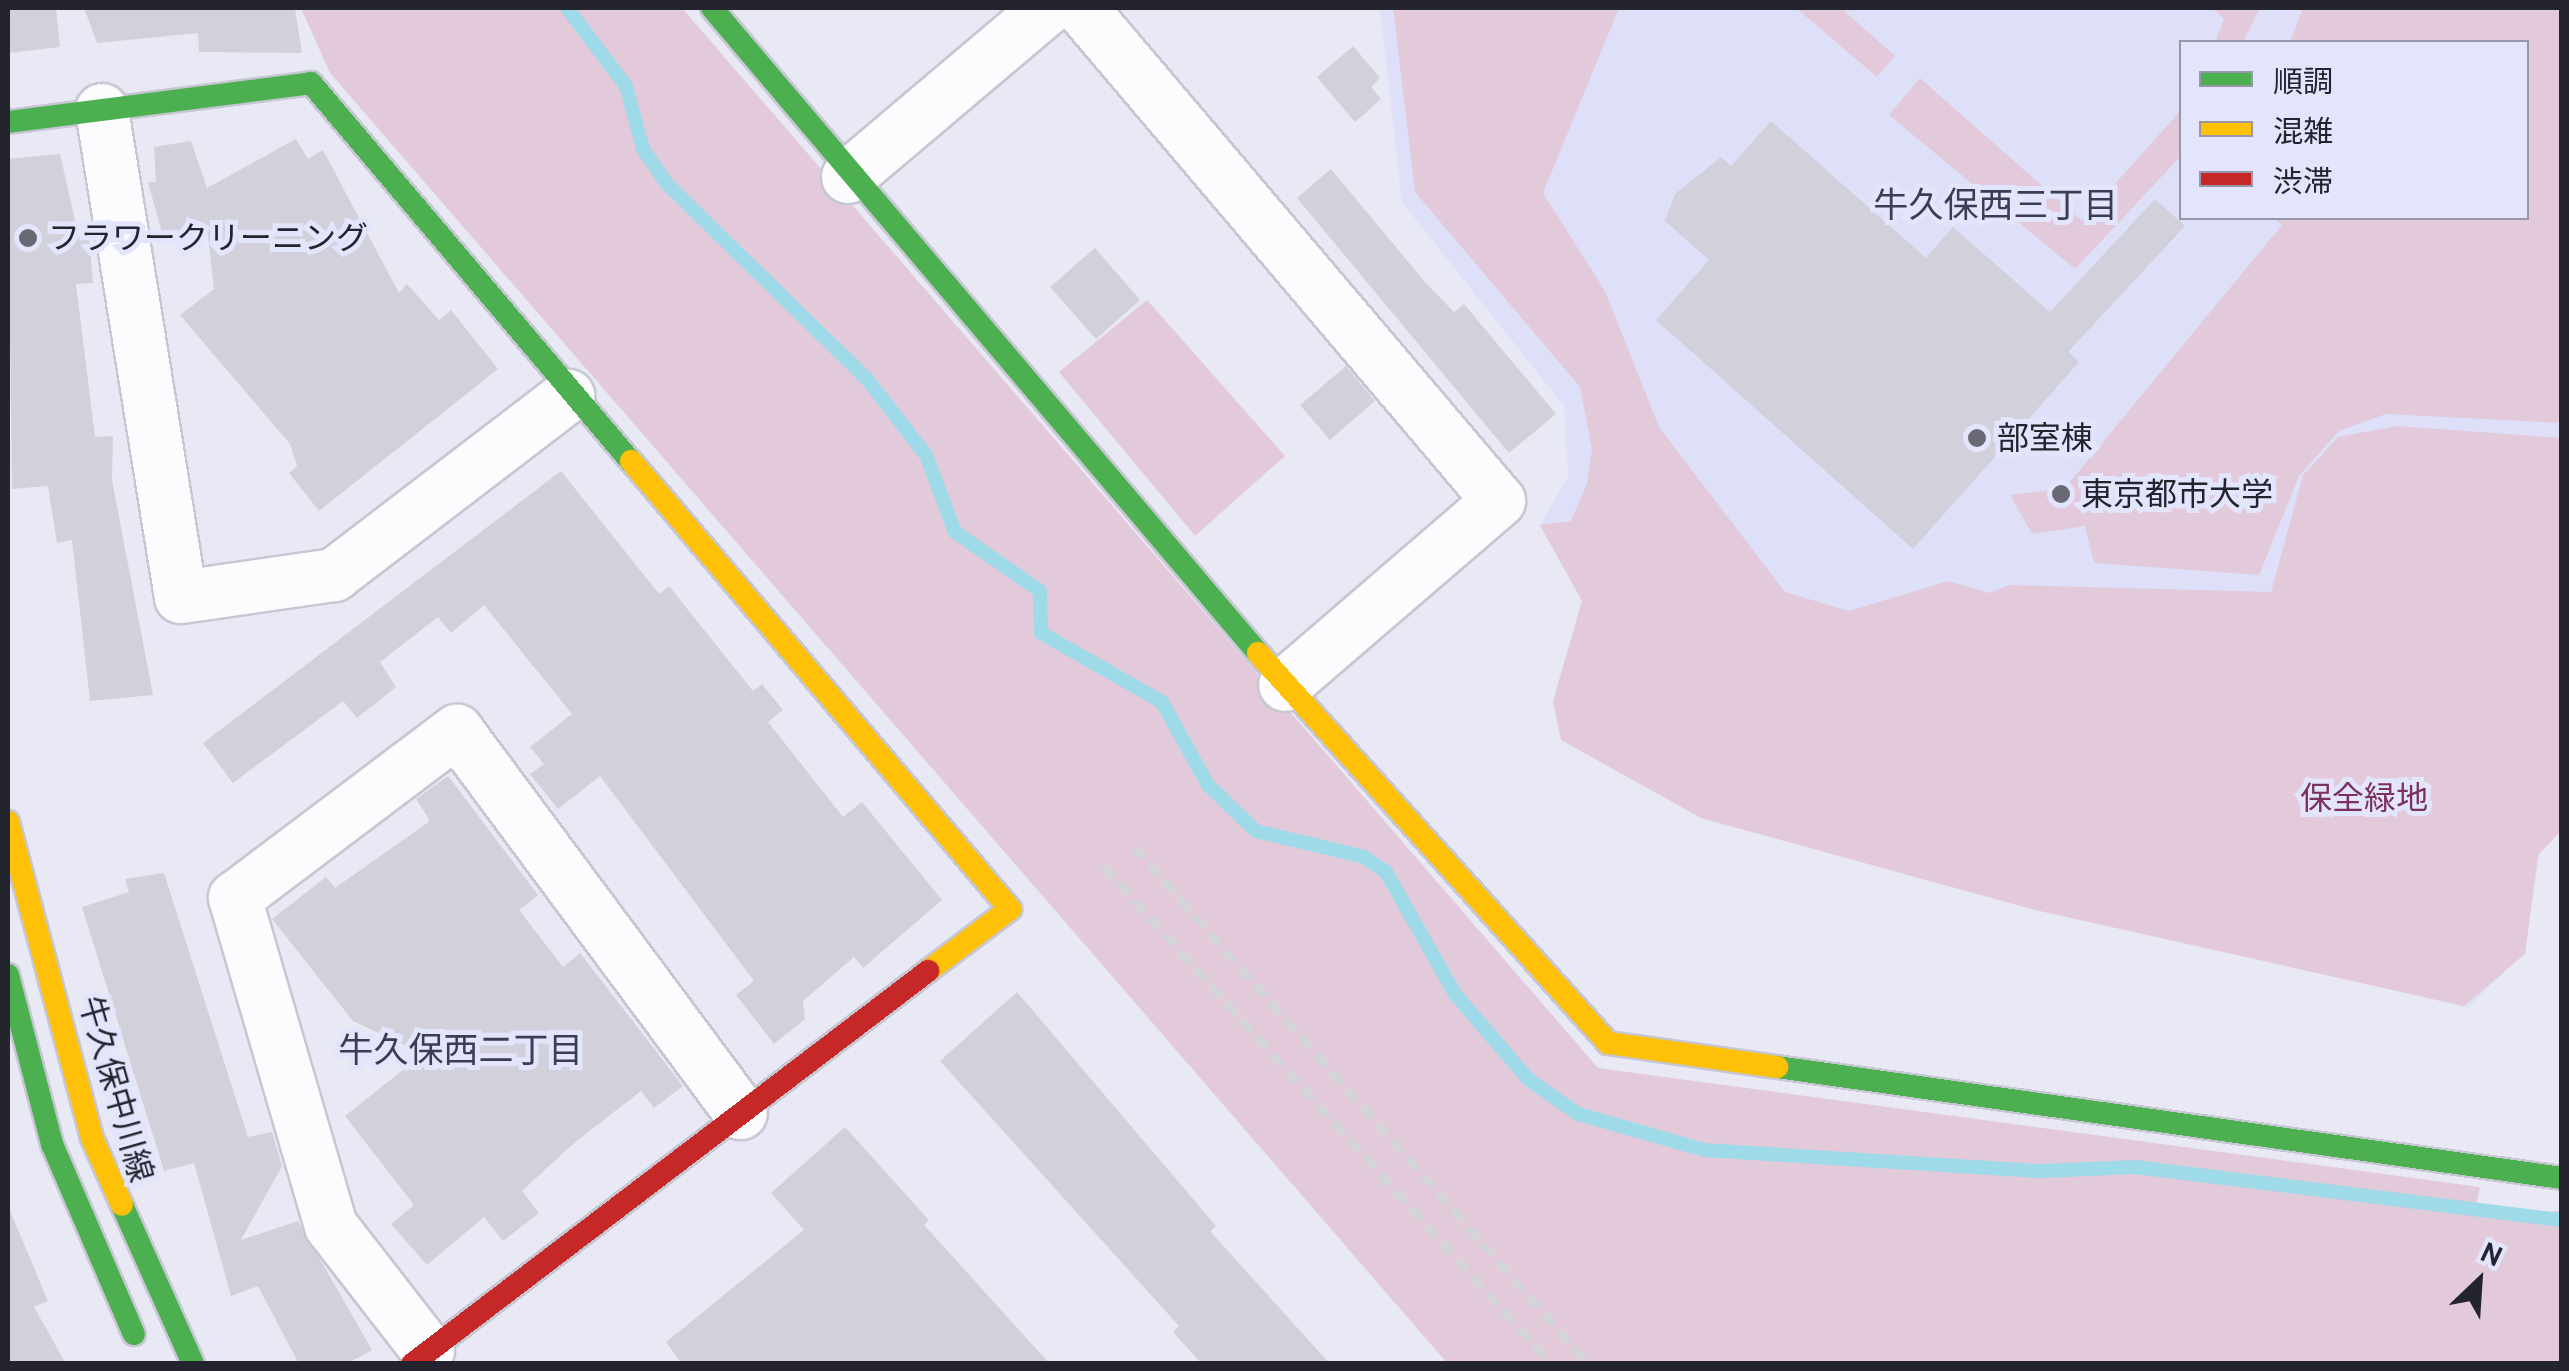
<!DOCTYPE html>
<meta charset="utf-8">
<style>
body{margin:0}
#map{position:relative;width:2569px;height:1371px;overflow:hidden;background:#e8e9f5;font-family:Cabin,"Noto Sans JP",sans-serif}
div>[style]{position:absolute}
.built>*{inset:0;background:#dde0f8}
.green>*{inset:0;background:#e3cadb}
.stream>*{height:14px;margin:-7px;padding:0 7px;transform-origin:7px;border-radius:7px;background:#9edae8}
.building>*{inset:0;background:#d2d0da}
.roads{filter:drop-shadow(2px 0 #c6c7d2) drop-shadow(-2px 0 #c6c7d2) drop-shadow(0 2px #c6c7d2) drop-shadow(0 -2px #c6c7d2)}
.street>*{height:52px;margin:-26px;padding:0 26px;transform-origin:26px;border-radius:26px;background:#fcfcfe}
.fast>*{height:22px;margin:-11px;padding:0 11px;transform-origin:11px;border-radius:11px;background:#4caf50}
.slow>*{height:22px;margin:-11px;padding:0 11px;transform-origin:11px;border-radius:11px;background:#ffc107}
.jam>*{height:22px;margin:-11px;padding:0 11px;transform-origin:11px;border-radius:11px;background:#c62828}
.rail>*{height:8px;margin-top:-4px;transform-origin:0;background:repeating-linear-gradient(90deg,#d4d5d8 0 15px,transparent 0 23px)}
.dots>*{width:28px;height:28px;translate:-50% -50%;box-sizing:border-box;border:5px solid #e2e5fb;border-radius:50%}
span{translate:-50% -50%;white-space:nowrap;text-align:center;line-height:1.15;-webkit-text-stroke:10px #e2e5fb;paint-order:stroke}
.poi-label{font-size:32px;color:#23242e}
.left{translate:0 -50%;text-align:left}
.park-label{font-size:32px;color:#7c315c}
.street-label{font-size:32px;color:#23242e}
.neighbourhood-label{font-size:35px;color:#3b3e53}
.frame{position:absolute;inset:0;border:10px solid #23242e;pointer-events:none}
.legend{position:absolute;left:2179px;top:40px;width:350px;height:180px;box-sizing:border-box;background:#e2e5fb;border:2px solid #9698a9;margin:0;padding:12px 18px;list-style:none;font-size:30px;color:#23242e}
.legend li{display:flex;align-items:center;gap:20px;height:50px}
.legend b{width:50px;border:2px solid #9698a9}
.north{position:absolute;left:2429px;top:1231px;width:100px;height:100px;-webkit-text-stroke:8px #e2e5fb;paint-order:stroke;rotate:25deg;font-size:28px;font-weight:700;line-height:40px;text-align:center;color:#23242e}
.north::after{content:'';display:block;margin:auto;width:35px;height:45px;background:#23242e;clip-path:polygon(50% 0,100% 100%,50% 72%,0 100%)}
</style>
<div id="map">
<div class="built">
<div style="clip-path:polygon(evenodd,1380px 8px,2561px 8px,2562px 830px,2540px 851px,2525px 951px,2468px 1008px,1708px 821px,1561px 740px,1553px 701px,1582px 601px,1540px 525px,1568px 477px,1564px 406px,1402px 202px,1380px 8px,2182px 42px,2526px 42px,2526px 218px,2182px 218px,2182px 42px)"></div>
</div>
<div class="green">
<div style="clip-path:polygon(301px 8px,682px 8px,1598px 1068px,2480px 1187px,2474px 1216px,2561px 1211px,2561px 1363px,1447px 1363px,330px 73px)"></div>
<div style="clip-path:polygon(1393px 8px,1619px 8px,1543px 193px,1605px 291px,1659px 427px,1785px 592px,1849px 611px,1948px 581px,1990px 593px,2009px 585px,2271px 592px,2303px 475px,2338px 437px,2397px 426px,2561px 438px,2561px 831px,2538px 855px,2525px 954px,2464px 1006px,2035px 910px,1701px 818px,1561px 740px,1553px 701px,1582px 601px,1540px 525px,1571px 521px,1587px 484px,1592px 449px,1580px 387px,1415px 192px)"></div>
<div style="clip-path:polygon(1796px 8px,1841px 8px,1895px 56px,1877px 77px)"></div>
<div style="clip-path:polygon(2212px 8px,2260px 8px,2243px 42px,2215px 42px,2224px 19px)"></div>
<div style="clip-path:polygon(2303px 8px,2561px 8px,2561px 423px,2386px 414px,2339px 431px,2299px 476px,2259px 575px,2094px 563px,2085px 526px,2032px 534px,2010px 495px,2065px 488px,2282px 225px,2274px 218px,2526px 218px,2526px 42px,2290px 42px)"></div>
<div style="clip-path:polygon(1920px 78px,2082px 221px,2181px 110px,2181px 156px,2075px 269px,1889px 115px)"></div>
<div style="clip-path:polygon(1147px 300px,1285px 456px,1195px 536px,1059px 372px)"></div>
</div>
<div class="stream">
<div style="left:567px;top:8px;width:98px;rotate:52.9deg"></div>
<div style="left:626px;top:86px;width:65px;rotate:74.9deg"></div>
<div style="left:643px;top:149px;width:42px;rotate:55.6deg"></div>
<div style="left:667px;top:184px;width:279px;rotate:44.3deg"></div>
<div style="left:867px;top:379px;width:96px;rotate:52.2deg"></div>
<div style="left:926px;top:455px;width:82px;rotate:69.4deg"></div>
<div style="left:955px;top:532px;width:103px;rotate:34.8deg"></div>
<div style="left:1040px;top:591px;width:42px;rotate:88.6deg"></div>
<div style="left:1041px;top:633px;width:139px;rotate:29.7deg"></div>
<div style="left:1162px;top:702px;width:95px;rotate:61deg"></div>
<div style="left:1208px;top:785px;width:66px;rotate:43.8deg"></div>
<div style="left:1256px;top:831px;width:111px;rotate:13.5deg"></div>
<div style="left:1364px;top:857px;width:27px;rotate:34deg"></div>
<div style="left:1386px;top:872px;width:140px;rotate:60.5deg"></div>
<div style="left:1455px;top:994px;width:112px;rotate:49.3deg"></div>
<div style="left:1528px;top:1079px;width:61px;rotate:35deg"></div>
<div style="left:1578px;top:1114px;width:131px;rotate:15.9deg"></div>
<div style="left:1704px;top:1150px;width:339px;rotate:3.6deg"></div>
<div style="left:2042px;top:1171px;width:93px;rotate:-2.5deg"></div>
<div style="left:2135px;top:1167px;width:430px;rotate:7.1deg"></div>
</div>
<div class="building">
<div style="clip-path:polygon(8px 8px,56px 8px,60px 47px,8px 53px)"></div>
<div style="clip-path:polygon(84px 8px,295px 8px,302px 53px,199px 52px,198px 33px,97px 43px)"></div>
<div style="clip-path:polygon(1353px 46px,1380px 78px,1371px 87px,1381px 99px,1355px 122px,1317px 77px)"></div>
<div style="clip-path:polygon(1771px 121px,1926px 258px,1953px 227px,2050px 312px,2155px 199px,2185px 226px,2068px 352px,2079px 362px,1913px 549px,1656px 320px,1709px 260px,1665px 221px,1675px 194px,1721px 157px,1731px 166px)"></div>
<div style="clip-path:polygon(296px 139px,308px 159px,323px 150px,399px 293px,407px 284px,439px 320px,451px 310px,498px 369px,319px 511px,289px 473px,297px 466px,290px 444px,180px 315px,214px 289px,207px 228px,162px 233px,148px 182px,156px 182px,154px 147px,191px 141px,207px 188px)"></div>
<div style="clip-path:polygon(60px 154px,79px 238px,89px 237px,93px 283px,76px 284px,95px 437px,113px 436px,112px 480px,153px 695px,90px 701px,72px 540px,57px 543px,48px 486px,12px 489px,8px 159px)"></div>
<div style="clip-path:polygon(1331px 169px,1425px 282px,1454px 312px,1464px 304px,1556px 414px,1509px 453px,1297px 198px)"></div>
<div style="clip-path:polygon(1095px 248px,1140px 300px,1096px 339px,1050px 287px)"></div>
<div style="clip-path:polygon(1346px 366px,1375px 401px,1330px 440px,1300px 405px)"></div>
<div style="clip-path:polygon(561px 471px,659px 594px,669px 586px,753px 691px,762px 684px,783px 710px,768px 722px,843px 817px,862px 802px,942px 900px,863px 968px,854px 957px,803px 1001px,805px 1019px,774px 1044px,736px 995px,754px 981px,600px 776px,558px 809px,530px 774px,544px 764px,530px 747px,572px 714px,484px 605px,451px 633px,438px 617px,380px 662px,396px 687px,357px 718px,343px 701px,233px 783px,203px 743px)"></div>
<div style="clip-path:polygon(448px 776px,538px 895px,519px 910px,563px 967px,580px 953px,683px 1086px,654px 1108px,641px 1091px,574px 1143px,522px 1191px,539px 1213px,503px 1241px,484px 1217px,427px 1265px,391px 1224px,414px 1205px,345px 1116px,423px 1054px,353px 1021px,272px 919px,326px 877px,335px 888px,430px 821px,416px 799px)"></div>
<div style="clip-path:polygon(164px 873px,248px 1137px,272px 1132px,282px 1166px,241px 1240px,298px 1221px,372px 1350px,346px 1364px,299px 1364px,258px 1286px,231px 1296px,194px 1163px,164px 1171px,82px 907px,129px 892px,125px 879px)"></div>
<div style="clip-path:polygon(1017px 992px,1216px 1226px,1210px 1231px,1330px 1364px,1202px 1364px,1173px 1332px,1179px 1326px,940px 1061px)"></div>
<div style="clip-path:polygon(845px 1127px,929px 1220px,924px 1225px,1050px 1364px,682px 1364px,666px 1342px,804px 1230px,771px 1193px)"></div>
<div style="clip-path:polygon(8px 1206px,48px 1301px,34px 1307px,66px 1364px,8px 1364px)"></div>
</div>
<div class="roads">
<div class="street">
<div style="left:1081px;top:8px;width:646px;rotate:49.71deg"></div>
<div style="left:1499px;top:501px;width:282px;rotate:139.3deg"></div>
<div style="left:102px;top:110px;width:493px;rotate:80.8deg"></div>
<div style="left:181px;top:597px;width:155px;rotate:-8.2deg"></div>
<div style="left:334px;top:575px;width:295px;rotate:-37.4deg"></div>
<div style="left:848px;top:177px;width:262px;rotate:-40.2deg"></div>
<div style="left:428px;top:1351px;width:158px;rotate:-127.8deg"></div>
<div style="left:331px;top:1226px;width:342px;rotate:-106.3deg"></div>
<div style="left:235px;top:898px;width:278px;rotate:-37deg"></div>
<div style="left:457px;top:731px;width:476px;rotate:53.4deg"></div>
</div>
<div class="fast">
<div style="left:712px;top:8px;width:845px;rotate:49.75deg"></div>
<div style="left:8px;top:122px;width:305px;rotate:-7.3deg"></div>
<div style="left:311px;top:83px;width:495px;rotate:49.8deg"></div>
<div style="left:8px;top:975px;width:175px;rotate:75.4deg"></div>
<div style="left:52px;top:1144px;width:207px;rotate:66.7deg"></div>
<div style="left:1777px;top:1067px;width:793px;rotate:8.05deg"></div>
<div style="left:122px;top:1205px;width:174px;rotate:65.9deg"></div>
</div>
<div class="slow">
<div style="left:631px;top:461px;width:587px;rotate:49.77deg"></div>
<div style="left:1010px;top:909px;width:103px;rotate:142.9deg"></div>
<div style="left:1258px;top:653px;width:524px;rotate:48.09deg"></div>
<div style="left:1608px;top:1043px;width:171px;rotate:8.1deg"></div>
<div style="left:8px;top:822px;width:327px;rotate:75.1deg"></div>
<div style="left:92px;top:1138px;width:73px;rotate:65.9deg"></div>
</div>
<div class="jam">
<div style="left:412px;top:1364px;width:649px;rotate:-37.29deg"></div>
</div>
</div>
<div class="rail">
<div style="left:1134px;top:847px;width:688px;rotate:48.71deg"></div>
<div style="left:1103px;top:866px;width:670px;rotate:48.03deg"></div>
</div>
<div class="dots">
<div style="left:28px;top:238px;background:#686974"></div>
<div style="left:1977px;top:438px;background:#686974"></div>
<div style="left:2061px;top:494px;background:#686974"></div>
</div>
<div class="poi-label">
<span class="left" style="left:48px;top:238px">フラワークリーニング</span>
<span class="left" style="left:1997px;top:438px">部室棟</span>
<span class="left" style="left:2081px;top:494px">東京都市大学</span>
</div>
<div class="park-label">
<span style="left:2364px;top:798px">保全緑地</span>
</div>
<div class="street-label">
<span style="left:116px;top:1089px;rotate:74deg">牛久保中川線</span>
</div>
<div class="neighbourhood-label">
<span style="left:1996px;top:205px">牛久保西三丁目</span>
<span style="left:461px;top:1050px">牛久保西二丁目</span>
</div>
<div class="frame"></div>
<ul class="legend">
<li><b style="height:12px;background:#4caf50"></b>順調</li>
<li><b style="height:12px;background:#ffc107"></b>混雑</li>
<li><b style="height:12px;background:#c62828"></b>渋滞</li>
</ul>
<div class="north">N</div>
</div>
